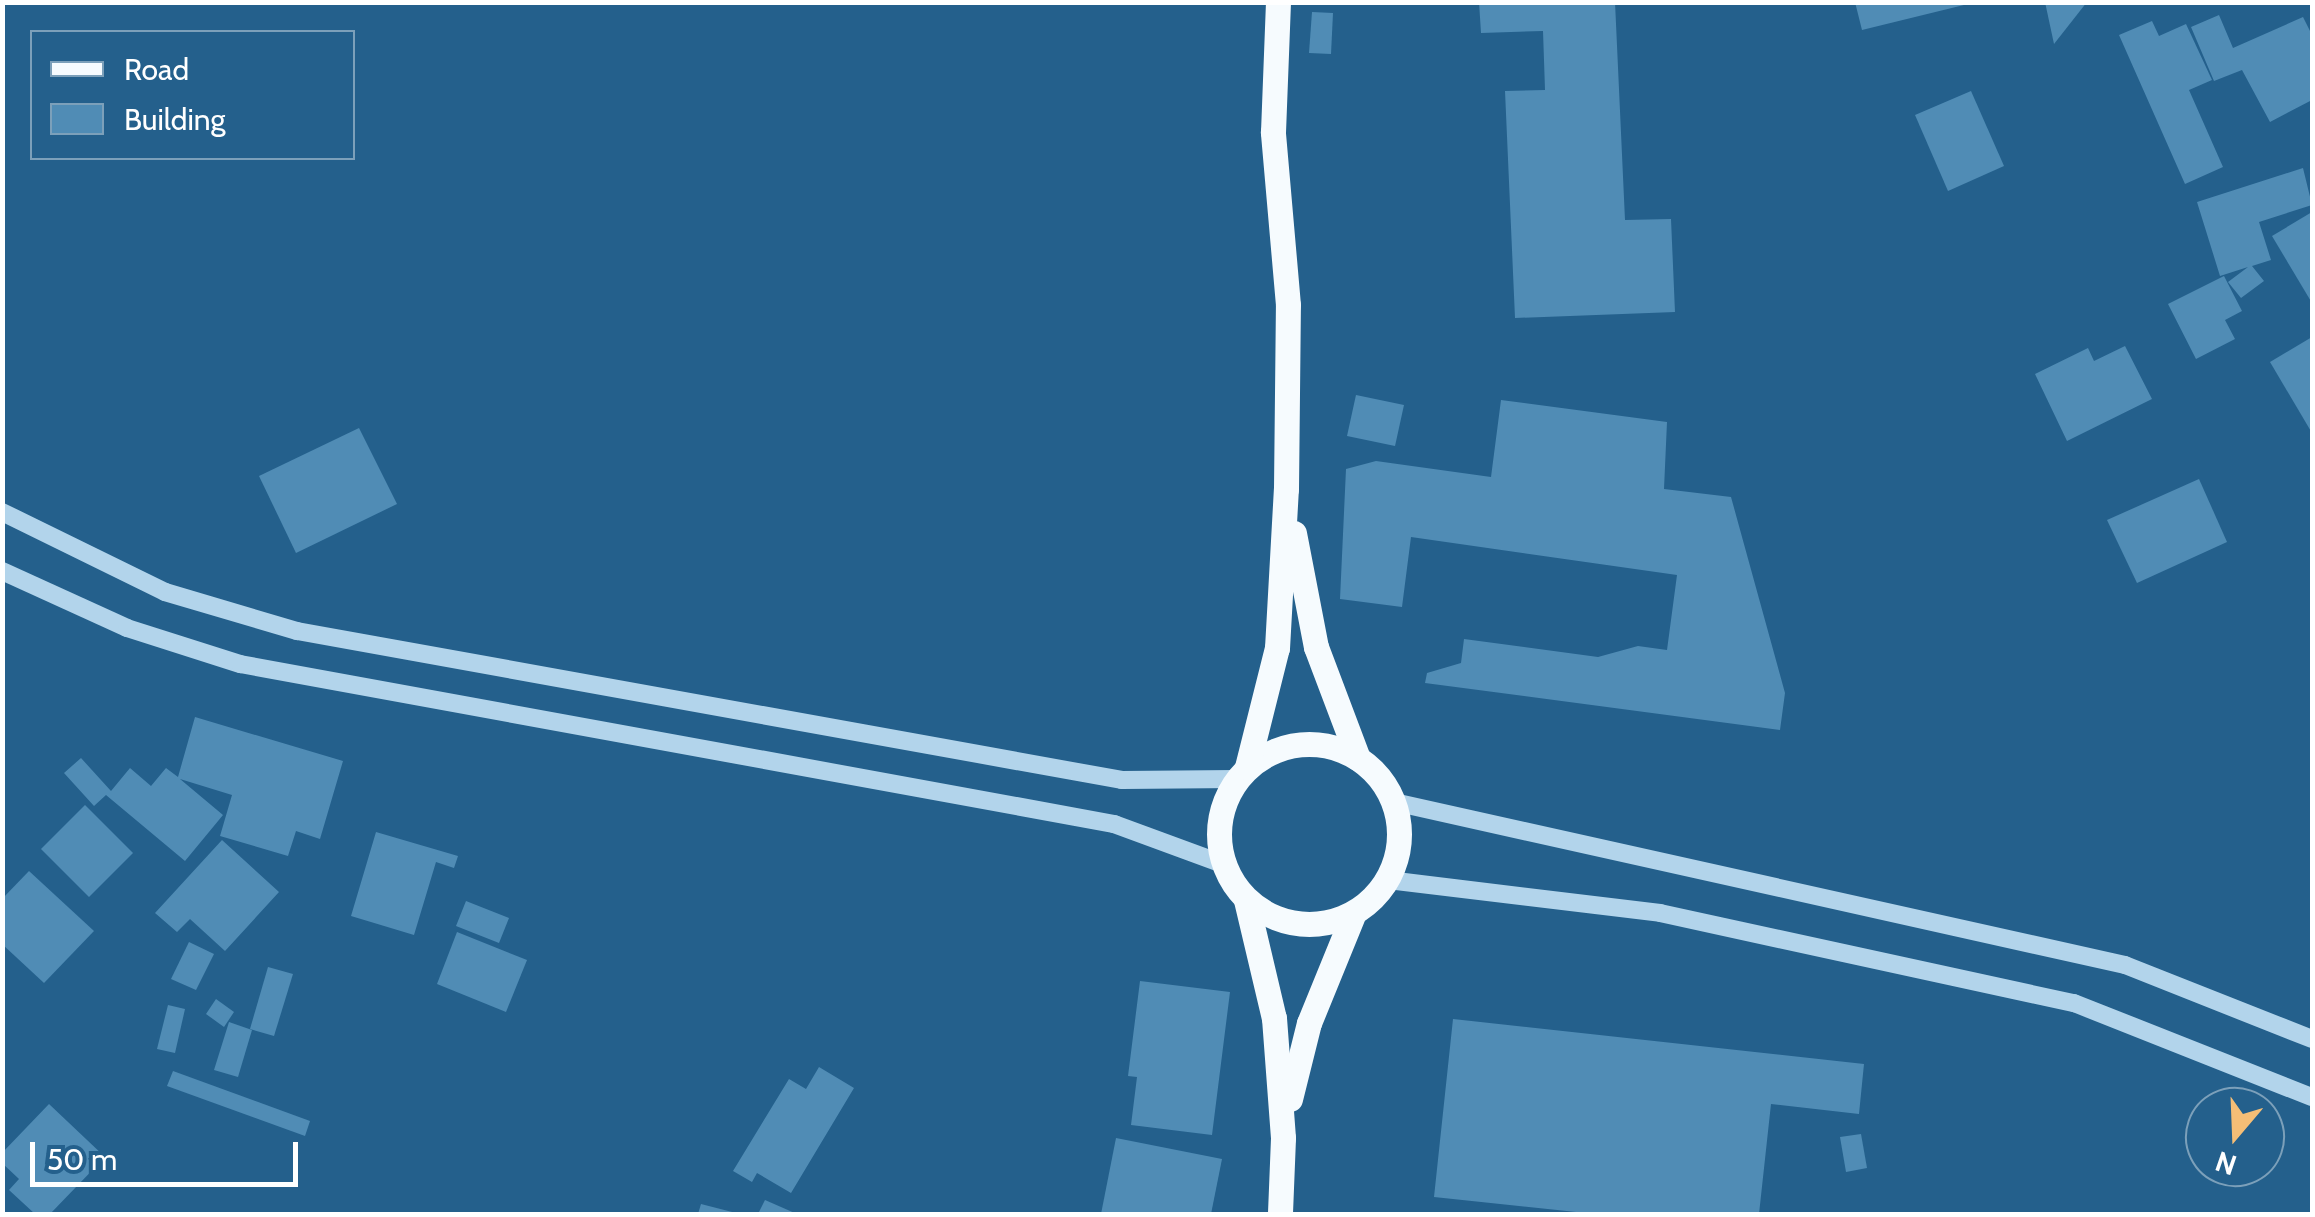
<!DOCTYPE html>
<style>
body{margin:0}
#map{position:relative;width:2315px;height:1217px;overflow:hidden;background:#24608c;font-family:Cabin,sans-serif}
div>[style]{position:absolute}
.building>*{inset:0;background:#508cb5}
.minor>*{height:18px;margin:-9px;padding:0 9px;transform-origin:9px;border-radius:9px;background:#b2d4eb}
.major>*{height:25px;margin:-12.5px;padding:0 12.5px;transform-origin:12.5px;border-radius:12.5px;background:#f6fbfe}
.major>.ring{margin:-12.5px;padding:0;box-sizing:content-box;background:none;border:25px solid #f6fbfe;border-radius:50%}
span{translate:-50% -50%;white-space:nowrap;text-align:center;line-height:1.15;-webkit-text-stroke:8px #24608c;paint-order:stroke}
.frame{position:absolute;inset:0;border:5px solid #fff;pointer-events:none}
.legend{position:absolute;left:30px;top:30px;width:325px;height:130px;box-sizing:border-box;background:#24608c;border:2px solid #7ca0ba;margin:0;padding:12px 18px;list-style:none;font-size:30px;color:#fff}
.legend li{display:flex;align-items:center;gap:20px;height:50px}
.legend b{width:50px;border:2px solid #7ca0ba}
.north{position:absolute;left:2185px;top:1087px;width:100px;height:100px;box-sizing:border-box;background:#24608c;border:2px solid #7ca0ba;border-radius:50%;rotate:199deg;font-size:28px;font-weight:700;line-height:40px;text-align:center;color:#fff}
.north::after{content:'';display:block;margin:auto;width:35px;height:45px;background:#f5be76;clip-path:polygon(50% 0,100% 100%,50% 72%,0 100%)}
.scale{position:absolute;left:30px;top:1142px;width:268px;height:45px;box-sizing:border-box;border:5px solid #fff;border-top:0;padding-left:12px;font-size:30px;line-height:35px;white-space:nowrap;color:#fff;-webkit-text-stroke:8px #24608c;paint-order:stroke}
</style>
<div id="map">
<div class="building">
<div style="clip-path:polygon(1479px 2px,1615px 2px,1625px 220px,1671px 219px,1675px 312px,1515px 318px,1505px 91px,1545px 90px,1543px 31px,1481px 33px)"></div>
<div style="clip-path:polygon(1855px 2px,1967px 2px,1968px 4px,1862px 30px)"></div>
<div style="clip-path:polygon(2045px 2px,2087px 2px,2054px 44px)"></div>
<div style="clip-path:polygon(1312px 12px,1333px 13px,1331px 54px,1309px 53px)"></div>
<div style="clip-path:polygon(2219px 15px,2233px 48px,2303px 17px,2312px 35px,2312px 100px,2270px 122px,2242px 70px,2214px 81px,2191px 27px)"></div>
<div style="clip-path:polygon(2152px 21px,2159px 36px,2186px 24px,2212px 80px,2189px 90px,2223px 167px,2185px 184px,2119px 35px)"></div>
<div style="clip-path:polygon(1971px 91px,2004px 166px,1948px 191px,1915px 115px)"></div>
<div style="clip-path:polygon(2303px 168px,2312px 205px,2259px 222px,2271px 260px,2252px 266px,2264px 281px,2241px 298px,2228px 282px,2248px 267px,2220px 276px,2197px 202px)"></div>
<div style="clip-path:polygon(2312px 212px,2312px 303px,2272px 236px)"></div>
<div style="clip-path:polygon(2224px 276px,2242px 311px,2225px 320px,2235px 339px,2196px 359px,2168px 304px)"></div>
<div style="clip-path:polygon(2312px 337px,2312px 433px,2270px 362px)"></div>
<div style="clip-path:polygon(2125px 346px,2152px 399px,2067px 441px,2035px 374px,2088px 348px,2094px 361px)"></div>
<div style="clip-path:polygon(1356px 395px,1404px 405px,1395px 446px,1347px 436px)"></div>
<div style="clip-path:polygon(1501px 400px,1667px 422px,1664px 489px,1731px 497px,1785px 693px,1780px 730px,1425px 683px,1427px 673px,1461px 663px,1464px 639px,1598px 657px,1638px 646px,1667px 650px,1677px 575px,1411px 537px,1402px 607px,1340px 599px,1346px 469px,1376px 461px,1491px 477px)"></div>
<div style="clip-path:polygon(359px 428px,397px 504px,296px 553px,259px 476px)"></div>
<div style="clip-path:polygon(2199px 479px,2227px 542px,2137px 583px,2107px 520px)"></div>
<div style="clip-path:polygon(195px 717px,343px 761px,320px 839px,296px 831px,288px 856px,220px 836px,232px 795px,180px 779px,223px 815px,185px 861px,106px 795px,94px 806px,64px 773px,81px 758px,111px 791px,130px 768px,151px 786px,166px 768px,178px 777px)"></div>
<div style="clip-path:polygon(85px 805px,133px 853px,89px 897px,41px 849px)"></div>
<div style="clip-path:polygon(376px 832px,458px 856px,454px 868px,436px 862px,414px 935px,351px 916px)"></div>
<div style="clip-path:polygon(222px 840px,279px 892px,225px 951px,190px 919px,177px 932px,155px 913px)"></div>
<div style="clip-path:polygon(29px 871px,94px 931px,44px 983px,2px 944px,2px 899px)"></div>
<div style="clip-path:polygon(466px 901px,509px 918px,499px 943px,456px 926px)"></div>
<div style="clip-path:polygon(457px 932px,527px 960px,506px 1012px,437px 984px)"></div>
<div style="clip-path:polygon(189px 942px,214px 954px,196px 990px,171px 979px)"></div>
<div style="clip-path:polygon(268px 967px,293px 974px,274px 1036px,250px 1029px)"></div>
<div style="clip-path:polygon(1140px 981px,1230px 992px,1212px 1135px,1131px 1125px,1137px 1077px,1128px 1076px)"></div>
<div style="clip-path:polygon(216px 999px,234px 1012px,224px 1027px,206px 1014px)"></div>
<div style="clip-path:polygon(168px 1005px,185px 1009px,175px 1053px,157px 1049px)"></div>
<div style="clip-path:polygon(1453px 1019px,1864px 1064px,1859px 1114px,1771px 1104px,1759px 1214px,1595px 1214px,1434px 1197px)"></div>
<div style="clip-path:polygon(229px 1022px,252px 1030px,238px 1077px,214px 1070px)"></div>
<div style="clip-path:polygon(819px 1067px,854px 1088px,791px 1193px,757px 1173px,752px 1182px,733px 1171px,789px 1079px,806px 1089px)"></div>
<div style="clip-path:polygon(173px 1071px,310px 1121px,305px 1136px,167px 1086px)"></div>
<div style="clip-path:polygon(49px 1104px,105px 1157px,50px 1214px,35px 1214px,9px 1190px,19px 1179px,2px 1163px,2px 1153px)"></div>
<div style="clip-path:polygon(1861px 1134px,1867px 1168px,1846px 1172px,1840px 1137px)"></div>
<div style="clip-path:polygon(1116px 1138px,1222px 1159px,1211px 1214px,1101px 1214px)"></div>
<div style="clip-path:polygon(765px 1200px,797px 1214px,758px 1214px)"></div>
<div style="clip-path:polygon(701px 1204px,736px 1213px,735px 1214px,698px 1214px)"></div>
</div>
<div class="minor">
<div style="left:2px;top:512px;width:182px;rotate:26.1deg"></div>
<div style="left:165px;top:592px;width:138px;rotate:16.5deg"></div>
<div style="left:297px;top:631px;width:838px;rotate:10.24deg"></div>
<div style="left:1122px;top:780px;width:114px;rotate:-0.5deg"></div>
<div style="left:2px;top:571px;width:137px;rotate:24.5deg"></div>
<div style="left:127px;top:628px;width:119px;rotate:17.7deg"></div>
<div style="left:240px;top:664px;width:889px;rotate:10.37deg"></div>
<div style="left:1114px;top:824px;width:116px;rotate:20.2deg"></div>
<div style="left:1394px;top:802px;width:749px;rotate:12.57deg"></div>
<div style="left:2125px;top:965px;width:201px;rotate:21.6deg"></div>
<div style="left:1388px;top:880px;width:274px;rotate:6.9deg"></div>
<div style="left:1660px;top:913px;width:424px;rotate:12.3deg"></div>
<div style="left:2074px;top:1003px;width:256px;rotate:21.6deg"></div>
</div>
<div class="major">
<div style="left:1294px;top:533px;width:116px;rotate:79.1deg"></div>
<div style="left:1316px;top:647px;width:119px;rotate:69.3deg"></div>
<div class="ring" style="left:1219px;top:744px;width:155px;height:155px"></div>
<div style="left:1247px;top:767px;width:123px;rotate:-75.9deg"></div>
<div style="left:1277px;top:648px;width:159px;rotate:-86.8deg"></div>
<div style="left:1286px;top:489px;width:184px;rotate:-89.4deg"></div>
<div style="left:1288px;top:305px;width:174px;rotate:-95deg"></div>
<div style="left:1273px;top:132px;width:130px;rotate:-87.8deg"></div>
<div style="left:1246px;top:900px;width:121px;rotate:76.7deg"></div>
<div style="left:1274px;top:1018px;width:120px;rotate:85.7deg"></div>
<div style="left:1283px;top:1138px;width:76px;rotate:92.3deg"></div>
<div style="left:1290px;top:1099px;width:78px;rotate:-76deg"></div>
<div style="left:1309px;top:1023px;width:119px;rotate:-67.8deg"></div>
</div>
<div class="frame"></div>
<ul class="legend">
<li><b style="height:12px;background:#f6fbfe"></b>Road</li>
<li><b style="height:28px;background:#508cb5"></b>Building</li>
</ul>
<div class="north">N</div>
<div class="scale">50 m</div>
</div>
